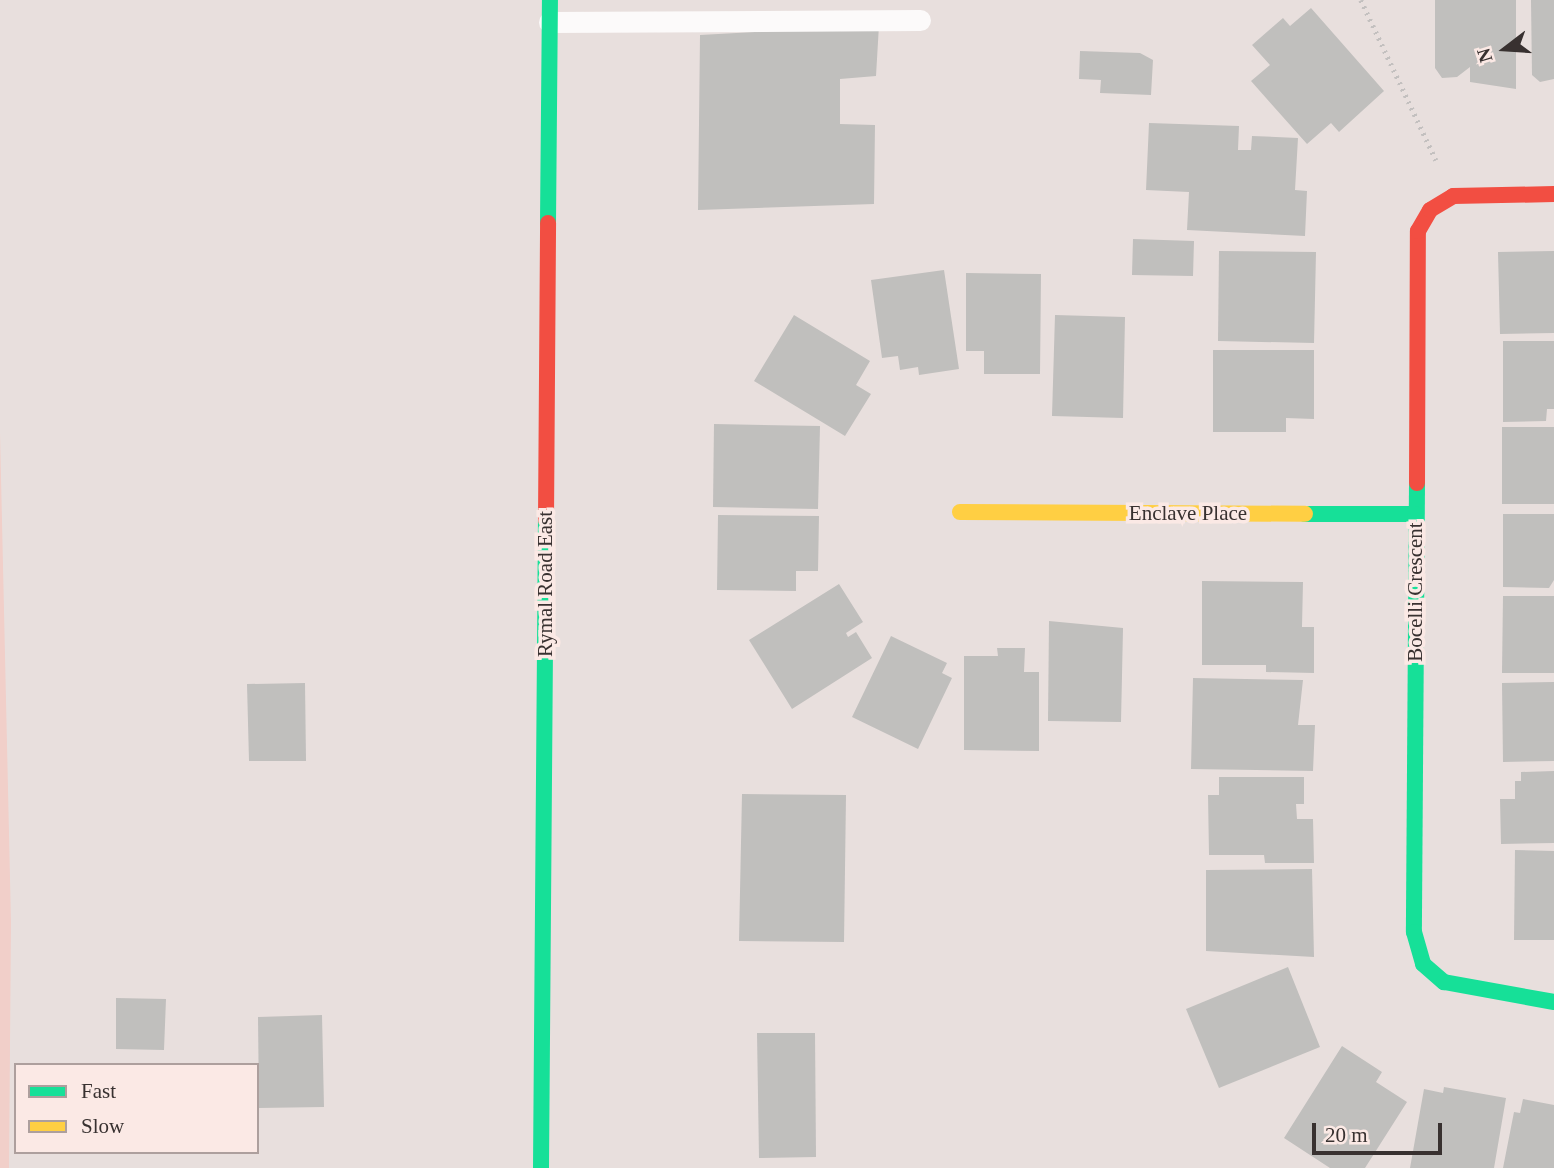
<!DOCTYPE html>
<style>
body{margin:0}
#map{position:relative;width:1554px;height:1168px;overflow:hidden;background:#e8dfdd;font-family:"Times New Roman",serif}
div>[style]{position:absolute}
.green>*{inset:0;background:#f1cfc9}
.building>*{inset:0;background:#c0bfbd}
.path>*{height:4.5px;margin-top:-2.25px;transform-origin:0;background:repeating-linear-gradient(90deg,#c3c0bf 0 2px,transparent 0 7px)}
.lane>*{height:21px;margin:-10.5px;padding:0 10.5px;transform-origin:10.5px;border-radius:10.5px;background:#fcfafa}
.fast>*{height:16px;margin:-8px;padding:0 8px;transform-origin:8px;border-radius:8px;background:#16e098}
.slow>*{height:16px;margin:-8px;padding:0 8px;transform-origin:8px;border-radius:8px;background:#ffcf43}
.jam>*{height:16px;margin:-8px;padding:0 8px;transform-origin:8px;border-radius:8px;background:#f24e42}
span{translate:-50% -50%;white-space:nowrap;text-align:center;line-height:1.15;-webkit-text-stroke:7px #fbe9e5;paint-order:stroke}
.street-label{font-size:21px;color:#383130}
.legend{position:absolute;left:14px;top:1063px;width:245px;height:91px;box-sizing:border-box;background:#fbe9e5;border:2px solid #ad9f9d;margin:0;padding:9px 12px;list-style:none;font-size:21px;color:#383130}
.legend li{display:flex;align-items:center;gap:14px;height:35px}
.legend b{width:35px;border:2px solid #ad9f9d}
.north{position:absolute;left:1470px;top:14px;width:70px;height:70px;-webkit-text-stroke:5px #fbe9e5;paint-order:stroke;rotate:253deg;font-size:19px;font-weight:700;line-height:28px;text-align:center;color:#383130}
.north::after{content:'';display:block;margin:auto;width:24px;height:32px;background:#383130;clip-path:polygon(50% 0,100% 100%,50% 72%,0 100%)}
.scale{position:absolute;left:1312px;top:1123px;width:130px;height:32px;box-sizing:border-box;border:4px solid #383130;border-top:0;padding-left:9px;font-size:21px;line-height:24px;white-space:nowrap;color:#383130;-webkit-text-stroke:5px #fbe9e5;paint-order:stroke}
</style>
<div id="map">
<div class="green">
<div style="clip-path:polygon(0 432px,11px 923px,9px 1168px,0 1168px)"></div>
</div>
<div class="building">
<div style="clip-path:polygon(1435px 0,1516px 0,1516px 89px,1470px 82px,1470px 67px,1457px 77px,1442px 78px,1435px 68px)"></div>
<div style="clip-path:polygon(1531px 0,1554px 0,1554px 79px,1540px 82px,1532px 75px)"></div>
<div style="clip-path:polygon(1311px 8px,1384px 91px,1339px 132px,1331px 123px,1307px 144px,1251px 81px,1270px 65px,1252px 45px,1283px 18px,1290px 26px)"></div>
<div style="clip-path:polygon(879px 25px,876px 76px,840px 79px,840px 124px,875px 125px,874px 204px,698px 210px,700px 35px)"></div>
<div style="clip-path:polygon(1080px 51px,1140px 53px,1153px 60px,1151px 95px,1100px 93px,1101px 80px,1079px 79px)"></div>
<div style="clip-path:polygon(1149px 123px,1239px 126px,1238px 150px,1251px 150px,1252px 136px,1298px 138px,1295px 190px,1307px 191px,1305px 236px,1187px 230px,1189px 192px,1146px 190px)"></div>
<div style="clip-path:polygon(1133px 239px,1194px 241px,1193px 276px,1132px 275px)"></div>
<div style="clip-path:polygon(1219px 251px,1316px 252px,1314px 343px,1218px 341px)"></div>
<div style="clip-path:polygon(1554px 251px,1554px 333px,1500px 334px,1498px 252px)"></div>
<div style="clip-path:polygon(944px 270px,959px 369px,919px 375px,918px 367px,900px 370px,898px 356px,882px 358px,871px 280px)"></div>
<div style="clip-path:polygon(966px 273px,1041px 274px,1040px 374px,984px 374px,984px 351px,966px 351px)"></div>
<div style="clip-path:polygon(794px 315px,870px 361px,856px 385px,871px 394px,845px 436px,754px 381px)"></div>
<div style="clip-path:polygon(1055px 315px,1125px 317px,1123px 418px,1052px 416px)"></div>
<div style="clip-path:polygon(1503px 341px,1554px 341px,1554px 409px,1547px 409px,1546px 421px,1503px 422px)"></div>
<div style="clip-path:polygon(1213px 350px,1314px 350px,1314px 419px,1286px 418px,1286px 432px,1213px 432px)"></div>
<div style="clip-path:polygon(714px 424px,820px 426px,818px 509px,713px 507px)"></div>
<div style="clip-path:polygon(1502px 427px,1554px 427px,1554px 504px,1502px 504px)"></div>
<div style="clip-path:polygon(1503px 514px,1554px 514px,1554px 580px,1549px 588px,1503px 587px)"></div>
<div style="clip-path:polygon(718px 515px,819px 516px,818px 571px,796px 571px,796px 591px,717px 590px)"></div>
<div style="clip-path:polygon(1202px 581px,1303px 582px,1302px 627px,1314px 627px,1314px 673px,1266px 672px,1266px 665px,1202px 665px)"></div>
<div style="clip-path:polygon(839px 584px,863px 622px,846px 633px,848px 637px,856px 632px,872px 658px,792px 709px,749px 640px)"></div>
<div style="clip-path:polygon(1503px 596px,1554px 596px,1554px 673px,1502px 673px)"></div>
<div style="clip-path:polygon(1049px 621px,1123px 628px,1121px 722px,1048px 721px)"></div>
<div style="clip-path:polygon(891px 636px,947px 663px,942px 673px,952px 678px,918px 749px,852px 717px)"></div>
<div style="clip-path:polygon(997px 648px,1025px 648px,1024px 672px,1039px 672px,1039px 751px,964px 750px,964px 656px,998px 656px)"></div>
<div style="clip-path:polygon(1193px 678px,1303px 680px,1298px 725px,1315px 725px,1313px 771px,1191px 769px)"></div>
<div style="clip-path:polygon(1554px 682px,1554px 761px,1503px 762px,1502px 683px)"></div>
<div style="clip-path:polygon(305px 683px,306px 761px,249px 761px,247px 684px)"></div>
<div style="clip-path:polygon(1554px 771px,1554px 843px,1501px 844px,1500px 799px,1515px 799px,1515px 781px,1521px 781px,1521px 772px)"></div>
<div style="clip-path:polygon(1219px 777px,1304px 777px,1304px 804px,1296px 804px,1297px 819px,1313px 819px,1314px 863px,1265px 863px,1264px 855px,1209px 855px,1208px 795px,1219px 795px)"></div>
<div style="clip-path:polygon(742px 794px,846px 795px,844px 942px,739px 941px)"></div>
<div style="clip-path:polygon(1515px 850px,1554px 851px,1554px 940px,1514px 940px)"></div>
<div style="clip-path:polygon(1312px 869px,1314px 957px,1206px 951px,1206px 870px)"></div>
<div style="clip-path:polygon(1288px 967px,1320px 1047px,1219px 1088px,1186px 1009px)"></div>
<div style="clip-path:polygon(116px 998px,166px 999px,164px 1050px,116px 1049px)"></div>
<div style="clip-path:polygon(322px 1015px,324px 1107px,259px 1108px,258px 1017px)"></div>
<div style="clip-path:polygon(757px 1033px,815px 1033px,816px 1157px,759px 1158px)"></div>
<div style="clip-path:polygon(1342px 1046px,1382px 1072px,1376px 1082px,1407px 1102px,1365px 1168px,1330px 1168px,1284px 1138px)"></div>
<div style="clip-path:polygon(1444px 1087px,1506px 1098px,1494px 1168px,1410px 1168px,1424px 1089px,1443px 1093px)"></div>
<div style="clip-path:polygon(1523px 1099px,1554px 1105px,1554px 1168px,1503px 1168px,1514px 1112px,1520px 1113px)"></div>
</div>
<div class="path">
<div style="left:1361px;top:0;width:177px;rotate:64.9deg"></div>
</div>
<div class="lane">
<div style="left:549px;top:22px;width:371px;rotate:-0.3deg"></div>
</div>
<div class="fast">
<div style="left:548px;top:223px;width:223px;rotate:-89.5deg"></div>
<div style="left:1417px;top:483px;width:449px;rotate:90.4deg"></div>
<div style="left:1414px;top:932px;width:33px;rotate:74deg"></div>
<div style="left:1423px;top:964px;width:28px;rotate:41deg"></div>
<div style="left:1444px;top:982px;width:112px;rotate:10.3deg"></div>
<div style="left:1305px;top:514px;width:110px"></div>
<div style="left:541px;top:1168px;width:648px;rotate:-89.56deg"></div>
</div>
<div class="slow">
<div style="left:960px;top:512px;width:345px;rotate:0.3deg"></div>
</div>
<div class="jam">
<div style="left:1417px;top:483px;width:252px;rotate:-89.8deg"></div>
<div style="left:1418px;top:231px;width:24px;rotate:-60deg"></div>
<div style="left:1430px;top:210px;width:27px;rotate:-31deg"></div>
<div style="left:1453px;top:196px;width:101px;rotate:-1.1deg"></div>
<div style="left:546px;top:520px;width:297px;rotate:-89.6deg"></div>
</div>
<div class="street-label">
<span style="left:1188px;top:513px">Enclave Place</span>
<span style="left:545px;top:584px;rotate:-90deg">Rymal Road East</span>
<span style="left:1415px;top:592px;rotate:-90deg">Bocelli Crescent</span>
</div>
<ul class="legend">
<li><b style="height:9px;background:#16e098"></b>Fast</li>
<li><b style="height:9px;background:#ffcf43"></b>Slow</li>
</ul>
<div class="north">N</div>
<div class="scale">20 m</div>
</div>
